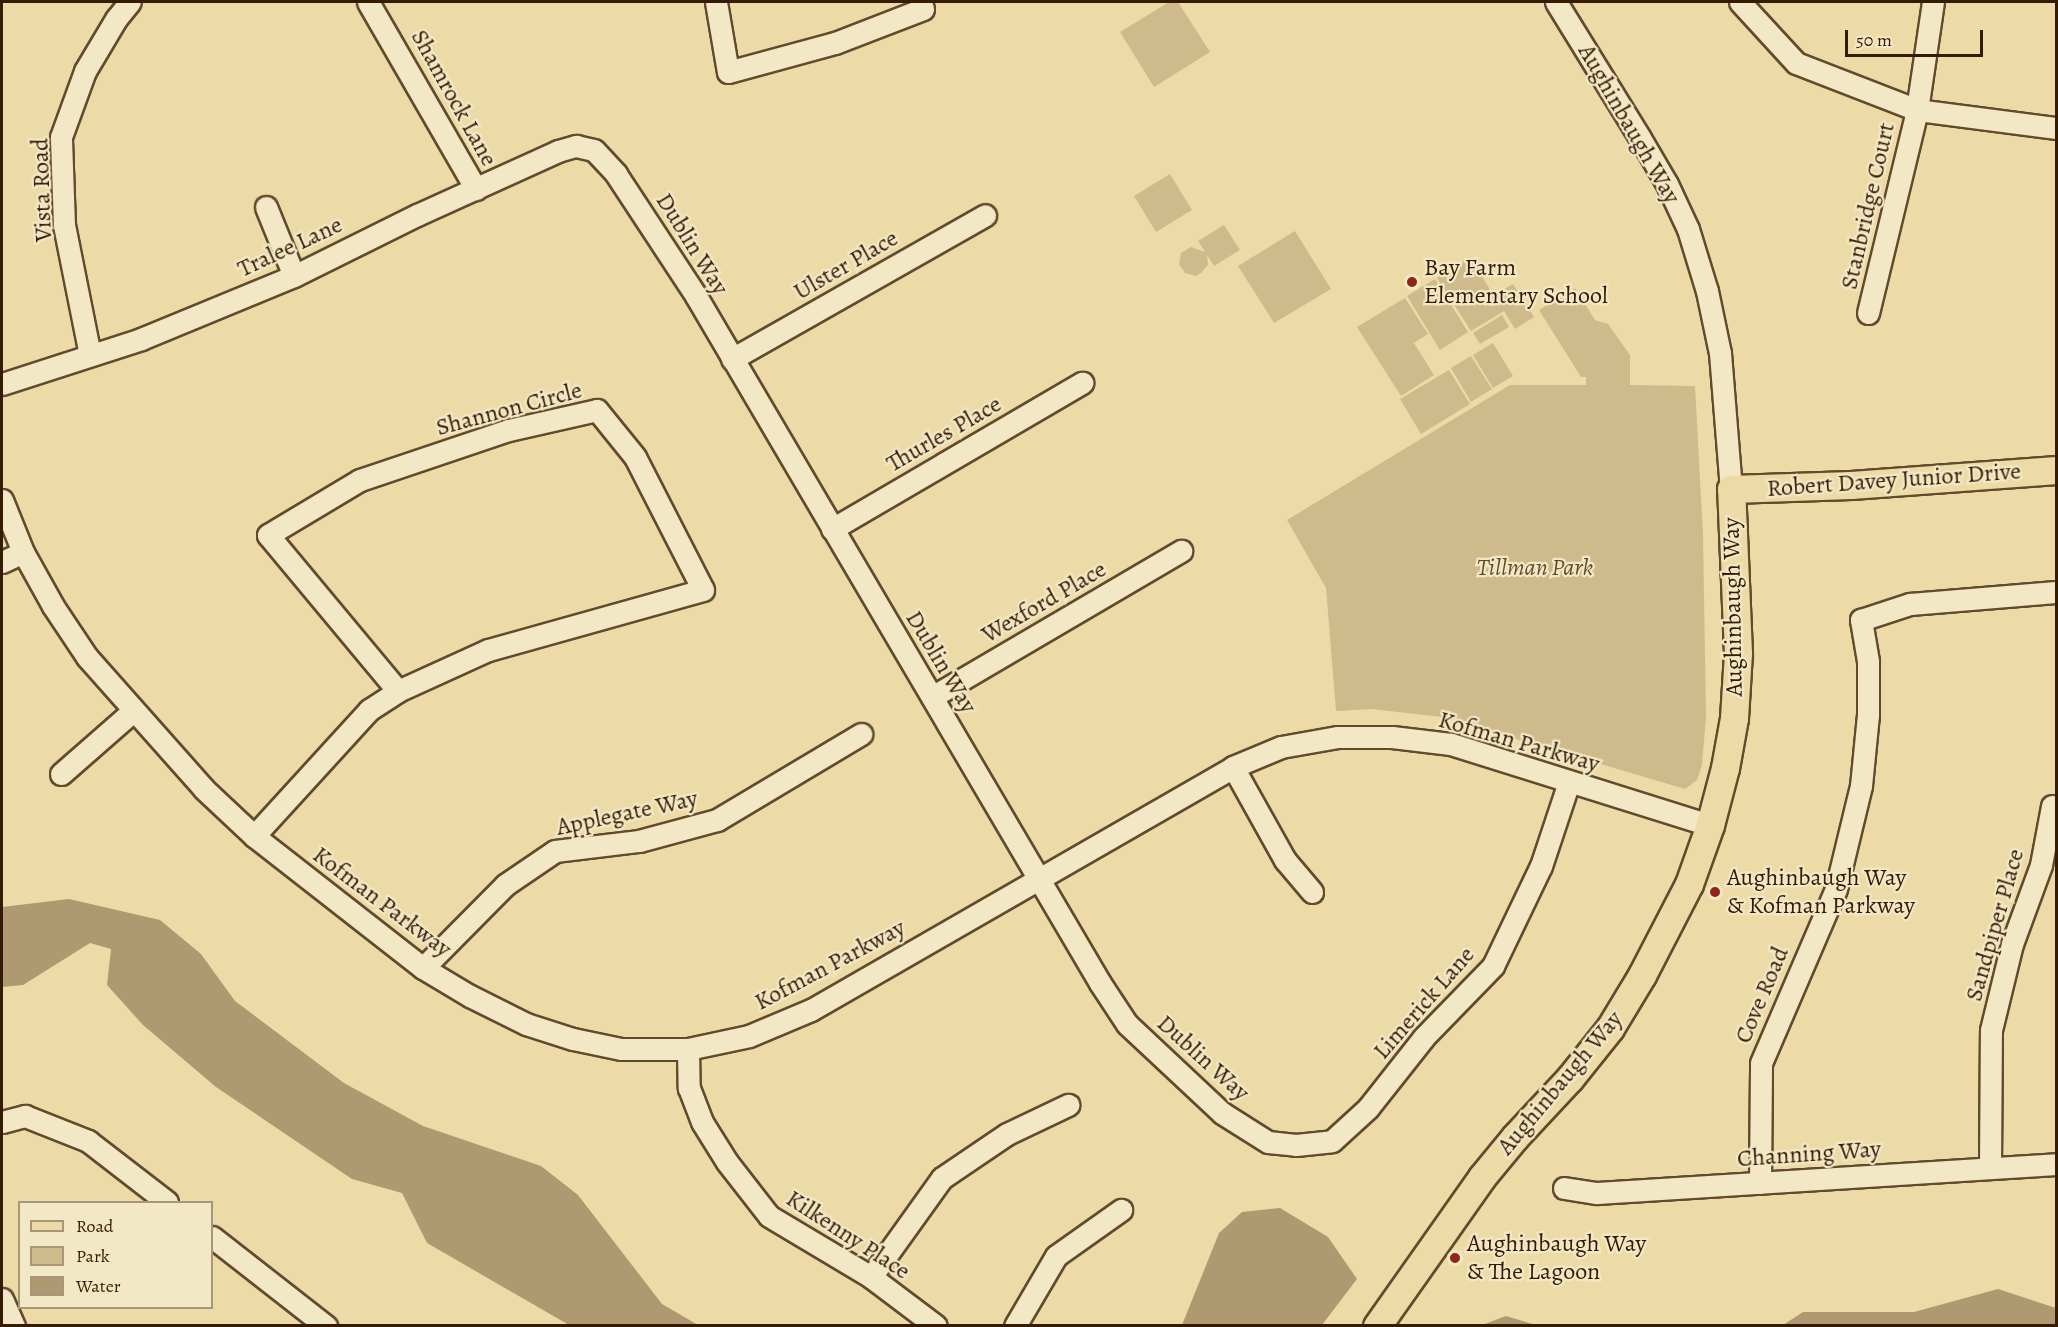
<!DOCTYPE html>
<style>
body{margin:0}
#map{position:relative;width:2058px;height:1327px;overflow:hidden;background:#eddba7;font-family:Alegreya,serif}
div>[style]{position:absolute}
.green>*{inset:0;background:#ceba8b}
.water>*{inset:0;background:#ae9970}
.roads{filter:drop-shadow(2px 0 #634a2d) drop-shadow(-2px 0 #634a2d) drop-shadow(0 2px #634a2d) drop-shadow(0 -2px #634a2d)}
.minor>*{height:21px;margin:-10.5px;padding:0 10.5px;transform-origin:10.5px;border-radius:10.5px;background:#f3e8c6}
.major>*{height:27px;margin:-13.5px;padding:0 13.5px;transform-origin:13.5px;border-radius:13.5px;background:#eddba7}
.dots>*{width:16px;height:16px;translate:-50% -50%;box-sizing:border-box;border:3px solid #f3e8c6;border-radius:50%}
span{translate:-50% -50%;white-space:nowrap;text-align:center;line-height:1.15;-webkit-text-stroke:4.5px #f3e8c6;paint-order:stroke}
.street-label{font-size:24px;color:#351a04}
.poi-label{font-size:24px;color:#351a04}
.left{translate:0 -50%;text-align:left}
.park-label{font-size:24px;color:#634a2c;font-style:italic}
.frame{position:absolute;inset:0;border:3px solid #351a04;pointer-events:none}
.legend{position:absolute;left:18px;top:1201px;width:195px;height:108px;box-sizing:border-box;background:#f3e8c6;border:2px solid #a79678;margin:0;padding:8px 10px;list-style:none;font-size:18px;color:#351a04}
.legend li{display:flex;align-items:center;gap:12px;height:30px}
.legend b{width:30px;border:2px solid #a79678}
.scale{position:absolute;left:1845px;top:30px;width:138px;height:27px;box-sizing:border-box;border:3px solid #351a04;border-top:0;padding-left:8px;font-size:18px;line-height:21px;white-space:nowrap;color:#351a04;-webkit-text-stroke:4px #f3e8c6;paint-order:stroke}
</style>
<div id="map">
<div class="green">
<div style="clip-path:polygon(1169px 2px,1178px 2px,1210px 52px,1154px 87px,1120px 32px)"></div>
<div style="clip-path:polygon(1170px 174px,1192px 210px,1156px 232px,1134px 196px)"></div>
<div style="clip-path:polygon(1224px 225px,1240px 250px,1214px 266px,1207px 255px,1208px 265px,1201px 273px,1196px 276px,1185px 273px,1179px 264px,1181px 253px,1191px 247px,1205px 252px,1198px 241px)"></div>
<div style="clip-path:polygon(1295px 231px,1331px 289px,1274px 323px,1238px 266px)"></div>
<div style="clip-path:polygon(1470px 257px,1497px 301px,1494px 295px,1513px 284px,1534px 317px,1515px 329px,1504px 311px,1471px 331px,1437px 278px)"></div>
<div style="clip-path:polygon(1435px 279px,1468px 332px,1440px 350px,1407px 296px)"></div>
<div style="clip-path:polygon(1575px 288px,1595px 320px,1608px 324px,1630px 355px,1630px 385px,1695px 386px,1703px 535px,1706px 717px,1702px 765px,1697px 780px,1685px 789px,1442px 717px,1371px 709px,1336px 711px,1326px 588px,1287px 520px,1510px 385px,1586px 385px,1586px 377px,1581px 377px,1539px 310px)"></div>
<div style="clip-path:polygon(1405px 298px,1428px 334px,1407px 347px,1414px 343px,1434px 375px,1401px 396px,1357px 327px)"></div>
<div style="clip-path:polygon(1502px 315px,1509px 327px,1480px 344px,1473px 333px)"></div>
<div style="clip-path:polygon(1493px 343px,1513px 376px,1493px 388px,1473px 355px)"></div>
<div style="clip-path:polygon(1471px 356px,1492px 389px,1471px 402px,1451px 368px)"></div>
<div style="clip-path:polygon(1449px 370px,1470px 404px,1421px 434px,1400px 399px)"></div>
</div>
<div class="water">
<div style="clip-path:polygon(69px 899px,160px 920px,201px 954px,235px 1001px,344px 1083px,423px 1126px,541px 1166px,578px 1195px,662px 1304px,698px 1325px,569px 1325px,427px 1243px,402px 1193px,352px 1179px,216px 1087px,143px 1025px,107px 985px,111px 949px,90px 943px,23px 985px,2px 987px,2px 907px)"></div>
<div style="clip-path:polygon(1280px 1208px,1328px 1237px,1357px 1279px,1322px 1325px,1182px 1325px,1219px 1233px,1242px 1212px)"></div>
<div style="clip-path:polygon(1998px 1289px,2056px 1308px,2056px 1325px,1783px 1325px,1803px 1312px,1914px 1312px)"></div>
<div style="clip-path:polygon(1506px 1316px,1536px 1325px,1482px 1325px)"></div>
</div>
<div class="roads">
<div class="minor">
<div style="left:368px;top:2px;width:216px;rotate:60deg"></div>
<div style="left:716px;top:2px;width:71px;rotate:80.3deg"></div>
<div style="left:728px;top:72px;width:111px;rotate:-15.2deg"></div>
<div style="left:835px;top:43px;width:94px;rotate:-21.1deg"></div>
<div style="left:923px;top:9px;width:7px;rotate:-106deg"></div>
<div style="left:1556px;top:2px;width:160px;rotate:58.3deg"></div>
<div style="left:1640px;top:138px;width:53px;rotate:59.6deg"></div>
<div style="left:1667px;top:184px;width:50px;rotate:65deg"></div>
<div style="left:1688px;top:229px;width:65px;rotate:73deg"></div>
<div style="left:1707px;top:291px;width:63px;rotate:78.2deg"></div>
<div style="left:1720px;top:353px;width:136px;rotate:85.4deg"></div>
<div style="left:1740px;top:2px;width:83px;rotate:47.4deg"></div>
<div style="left:1796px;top:63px;width:130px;rotate:21.2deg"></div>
<div style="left:1917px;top:110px;width:140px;rotate:7.4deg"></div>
<div style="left:266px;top:207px;width:74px;rotate:67.9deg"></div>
<div style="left:1868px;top:313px;width:209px;rotate:-76.4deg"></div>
<div style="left:1917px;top:110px;width:109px;rotate:-81.6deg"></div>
<div style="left:90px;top:355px;width:133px;rotate:-101.3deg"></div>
<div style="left:64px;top:225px;width:88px;rotate:-92deg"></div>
<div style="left:61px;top:137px;width:70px;rotate:-70deg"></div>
<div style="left:85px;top:71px;width:61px;rotate:-59.2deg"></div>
<div style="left:116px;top:19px;width:22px;rotate:-51deg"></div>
<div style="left:732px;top:359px;width:291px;rotate:-29.6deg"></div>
<div style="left:2px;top:384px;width:146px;rotate:-17.9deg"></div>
<div style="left:141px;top:339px;width:165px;rotate:-22.4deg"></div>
<div style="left:294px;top:276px;width:137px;rotate:-26.4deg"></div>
<div style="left:417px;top:215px;width:155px;rotate:-24.4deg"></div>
<div style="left:558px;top:151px;width:19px;rotate:-16deg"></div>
<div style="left:576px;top:146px;width:18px;rotate:13deg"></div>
<div style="left:594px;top:150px;width:33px;rotate:47deg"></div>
<div style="left:616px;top:174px;width:146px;rotate:56.7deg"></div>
<div style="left:696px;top:296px;width:797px;rotate:59.54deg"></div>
<div style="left:1100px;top:983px;width:49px;rotate:56.6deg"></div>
<div style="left:1127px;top:1024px;width:130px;rotate:43.1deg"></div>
<div style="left:1222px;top:1113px;width:54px;rotate:32.2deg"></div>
<div style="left:1268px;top:1142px;width:28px;rotate:6deg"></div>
<div style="left:1296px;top:1145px;width:36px;rotate:-6deg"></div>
<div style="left:1332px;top:1141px;width:49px;rotate:-42.5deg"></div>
<div style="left:1368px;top:1108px;width:90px;rotate:-51.7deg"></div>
<div style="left:1424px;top:1037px;width:99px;rotate:-45.8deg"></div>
<div style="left:1493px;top:966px;width:111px;rotate:-64.4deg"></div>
<div style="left:1541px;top:866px;width:89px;rotate:-71.6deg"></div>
<div style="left:597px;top:410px;width:60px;rotate:51deg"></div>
<div style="left:635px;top:457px;width:149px;rotate:62.9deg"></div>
<div style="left:703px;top:590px;width:223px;rotate:164.4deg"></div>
<div style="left:488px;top:650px;width:99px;rotate:155.5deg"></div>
<div style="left:398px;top:691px;width:203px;rotate:-129.8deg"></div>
<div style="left:268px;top:535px;width:107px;rotate:-30.9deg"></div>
<div style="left:360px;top:480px;width:157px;rotate:-18.6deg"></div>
<div style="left:509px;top:430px;width:90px;rotate:-12.8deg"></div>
<div style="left:2px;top:500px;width:56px;rotate:68deg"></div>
<div style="left:23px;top:552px;width:62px;rotate:60.9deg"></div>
<div style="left:53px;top:606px;width:61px;rotate:56.3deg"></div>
<div style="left:87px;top:657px;width:176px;rotate:48.4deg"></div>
<div style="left:204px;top:789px;width:69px;rotate:43.2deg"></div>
<div style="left:254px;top:836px;width:214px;rotate:38deg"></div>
<div style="left:423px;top:968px;width:55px;rotate:30.8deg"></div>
<div style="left:470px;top:996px;width:63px;rotate:26.6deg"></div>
<div style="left:526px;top:1024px;width:49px;rotate:17.7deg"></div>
<div style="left:573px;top:1039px;width:49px;rotate:11.8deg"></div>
<div style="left:621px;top:1049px;width:67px"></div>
<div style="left:688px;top:1049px;width:62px;rotate:-12deg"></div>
<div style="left:749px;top:1036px;width:67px;rotate:-22.8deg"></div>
<div style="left:811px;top:1010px;width:487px;rotate:-29.9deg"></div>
<div style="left:1233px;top:767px;width:52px;rotate:-22.6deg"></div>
<div style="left:1281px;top:747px;width:58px;rotate:-10deg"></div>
<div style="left:1338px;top:737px;width:54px"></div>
<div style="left:1392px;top:737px;width:59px;rotate:6.8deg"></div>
<div style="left:1451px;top:744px;width:271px;rotate:17.4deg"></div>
<div style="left:832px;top:529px;width:290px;rotate:-30.3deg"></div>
<div style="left:2px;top:562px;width:23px;rotate:-25deg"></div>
<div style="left:932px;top:697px;width:289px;rotate:-30.4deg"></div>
<div style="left:1233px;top:767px;width:107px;rotate:60.8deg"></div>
<div style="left:1285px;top:860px;width:42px;rotate:49.8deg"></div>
<div style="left:61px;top:774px;width:96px;rotate:-41.2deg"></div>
<div style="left:254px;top:836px;width:171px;rotate:-47.6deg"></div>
<div style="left:369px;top:710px;width:35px;rotate:-33deg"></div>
<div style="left:423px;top:968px;width:117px;rotate:-45.3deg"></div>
<div style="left:505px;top:885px;width:60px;rotate:-34.2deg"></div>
<div style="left:555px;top:851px;width:85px;rotate:-6.8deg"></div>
<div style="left:639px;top:841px;width:81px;rotate:-15.1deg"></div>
<div style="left:717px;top:820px;width:168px;rotate:-30.8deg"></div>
<div style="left:688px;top:1049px;width:39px;rotate:89deg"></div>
<div style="left:689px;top:1088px;width:36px;rotate:69deg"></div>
<div style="left:702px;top:1122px;width:47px;rotate:58deg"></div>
<div style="left:727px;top:1162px;width:68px;rotate:52.1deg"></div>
<div style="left:769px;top:1216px;width:119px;rotate:30.9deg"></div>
<div style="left:871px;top:1277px;width:81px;rotate:37deg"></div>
<div style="left:2px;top:1122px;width:24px;rotate:-15deg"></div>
<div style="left:25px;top:1116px;width:68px;rotate:21.6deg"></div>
<div style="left:88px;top:1141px;width:100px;rotate:37.7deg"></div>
<div style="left:1990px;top:1167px;width:137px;rotate:-89.6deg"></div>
<div style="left:1991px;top:1030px;width:89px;rotate:-76.3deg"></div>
<div style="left:2012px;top:944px;width:84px;rotate:-69.8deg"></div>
<div style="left:2041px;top:865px;width:60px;rotate:-79.4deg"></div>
<div style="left:1760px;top:1183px;width:120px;rotate:-89.5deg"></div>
<div style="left:1761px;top:1063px;width:189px;rotate:-66.7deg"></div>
<div style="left:1836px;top:889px;width:106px;rotate:-76.4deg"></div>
<div style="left:1861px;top:786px;width:71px;rotate:-84.4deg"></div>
<div style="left:1868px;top:715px;width:54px;rotate:-90deg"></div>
<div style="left:1868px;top:661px;width:42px;rotate:-99.7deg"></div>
<div style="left:1861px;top:620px;width:52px;rotate:-18.1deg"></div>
<div style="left:1910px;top:604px;width:146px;rotate:-4.7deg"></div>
<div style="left:1564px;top:1188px;width:33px;rotate:9deg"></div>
<div style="left:1597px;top:1193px;width:460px;rotate:-3.6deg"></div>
<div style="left:212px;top:1237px;width:145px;rotate:38deg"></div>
<div style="left:871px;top:1277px;width:122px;rotate:-54.4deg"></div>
<div style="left:942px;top:1178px;width:78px;rotate:-34.1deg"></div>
<div style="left:1007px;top:1134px;width:68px;rotate:-25.4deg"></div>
<div style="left:2px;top:1299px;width:30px;rotate:66deg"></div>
<div style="left:1015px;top:1326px;width:81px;rotate:-59.6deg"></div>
<div style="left:1056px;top:1256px;width:80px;rotate:-35.3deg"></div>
</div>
<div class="major">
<div style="left:1377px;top:1326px;width:182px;rotate:-54.8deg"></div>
<div style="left:1482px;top:1177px;width:52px;rotate:-50.5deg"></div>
<div style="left:1515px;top:1137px;width:81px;rotate:-47deg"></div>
<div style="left:1570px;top:1078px;width:64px;rotate:-51.3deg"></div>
<div style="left:1610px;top:1028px;width:62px;rotate:-58.9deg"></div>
<div style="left:1642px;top:975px;width:102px;rotate:-62.7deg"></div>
<div style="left:1689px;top:884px;width:63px;rotate:-70.4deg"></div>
<div style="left:1710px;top:825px;width:59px;rotate:-75.3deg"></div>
<div style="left:1725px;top:768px;width:51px;rotate:-79.8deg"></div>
<div style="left:1734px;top:718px;width:65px;rotate:-86.5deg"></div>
<div style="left:1738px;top:653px;width:164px;rotate:-92.4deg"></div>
<div style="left:1731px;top:489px;width:120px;rotate:-1.9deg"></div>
<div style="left:1851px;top:485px;width:206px;rotate:-4.2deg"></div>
</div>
</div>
<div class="dots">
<div style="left:1412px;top:282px;background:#8f2418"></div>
<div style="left:1715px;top:892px;background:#8f2418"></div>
<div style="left:1455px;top:1258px;background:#8f2418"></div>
</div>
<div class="street-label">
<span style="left:454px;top:98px;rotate:61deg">Shamrock Lane</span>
<span style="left:1629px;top:124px;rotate:60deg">Aughinbaugh Way</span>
<span style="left:42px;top:190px;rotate:-92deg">Vista Road</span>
<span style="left:1868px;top:206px;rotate:-77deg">Stanbridge Court</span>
<span style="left:692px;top:244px;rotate:58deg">Dublin Way</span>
<span style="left:290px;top:247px;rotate:-25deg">Tralee Lane</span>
<span style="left:846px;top:265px;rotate:-30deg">Ulster Place</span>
<span style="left:509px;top:409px;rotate:-15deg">Shannon Circle</span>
<span style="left:944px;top:434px;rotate:-30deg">Thurles Place</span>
<span style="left:1894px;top:480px;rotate:-4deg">Robert Davey Junior Drive</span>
<span style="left:1044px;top:602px;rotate:-30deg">Wexford Place</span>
<span style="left:1733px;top:607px;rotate:-91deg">Aughinbaugh Way</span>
<span style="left:941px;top:662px;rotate:59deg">Dublin Way</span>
<span style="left:1519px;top:742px;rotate:16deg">Kofman Parkway</span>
<span style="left:627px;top:813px;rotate:-12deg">Applegate Way</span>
<span style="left:382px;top:902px;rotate:37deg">Kofman Parkway</span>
<span style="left:1995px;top:925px;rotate:-74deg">Sandpiper Place</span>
<span style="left:830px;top:965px;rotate:-28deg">Kofman Parkway</span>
<span style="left:1762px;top:995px;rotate:-67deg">Cove Road</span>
<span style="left:1424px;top:1003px;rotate:-49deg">Limerick Lane</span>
<span style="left:1203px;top:1058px;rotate:42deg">Dublin Way</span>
<span style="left:1560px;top:1083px;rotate:-50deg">Aughinbaugh Way</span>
<span style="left:1809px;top:1154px;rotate:-4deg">Channing Way</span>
<span style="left:848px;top:1235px;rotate:33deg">Kilkenny Place</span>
</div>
<div class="poi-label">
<span class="left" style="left:1424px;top:282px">Bay Farm<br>Elementary School</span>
<span class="left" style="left:1727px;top:892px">Aughinbaugh Way<br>&amp; Kofman Parkway</span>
<span class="left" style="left:1467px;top:1258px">Aughinbaugh Way<br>&amp; The Lagoon</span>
</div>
<div class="park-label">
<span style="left:1535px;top:568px">Tillman Park</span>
</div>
<div class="frame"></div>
<ul class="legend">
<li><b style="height:8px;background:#eddba7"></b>Road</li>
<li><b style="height:16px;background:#ceba8b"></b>Park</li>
<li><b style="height:16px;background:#ae9970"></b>Water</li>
</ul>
<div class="scale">50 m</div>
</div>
